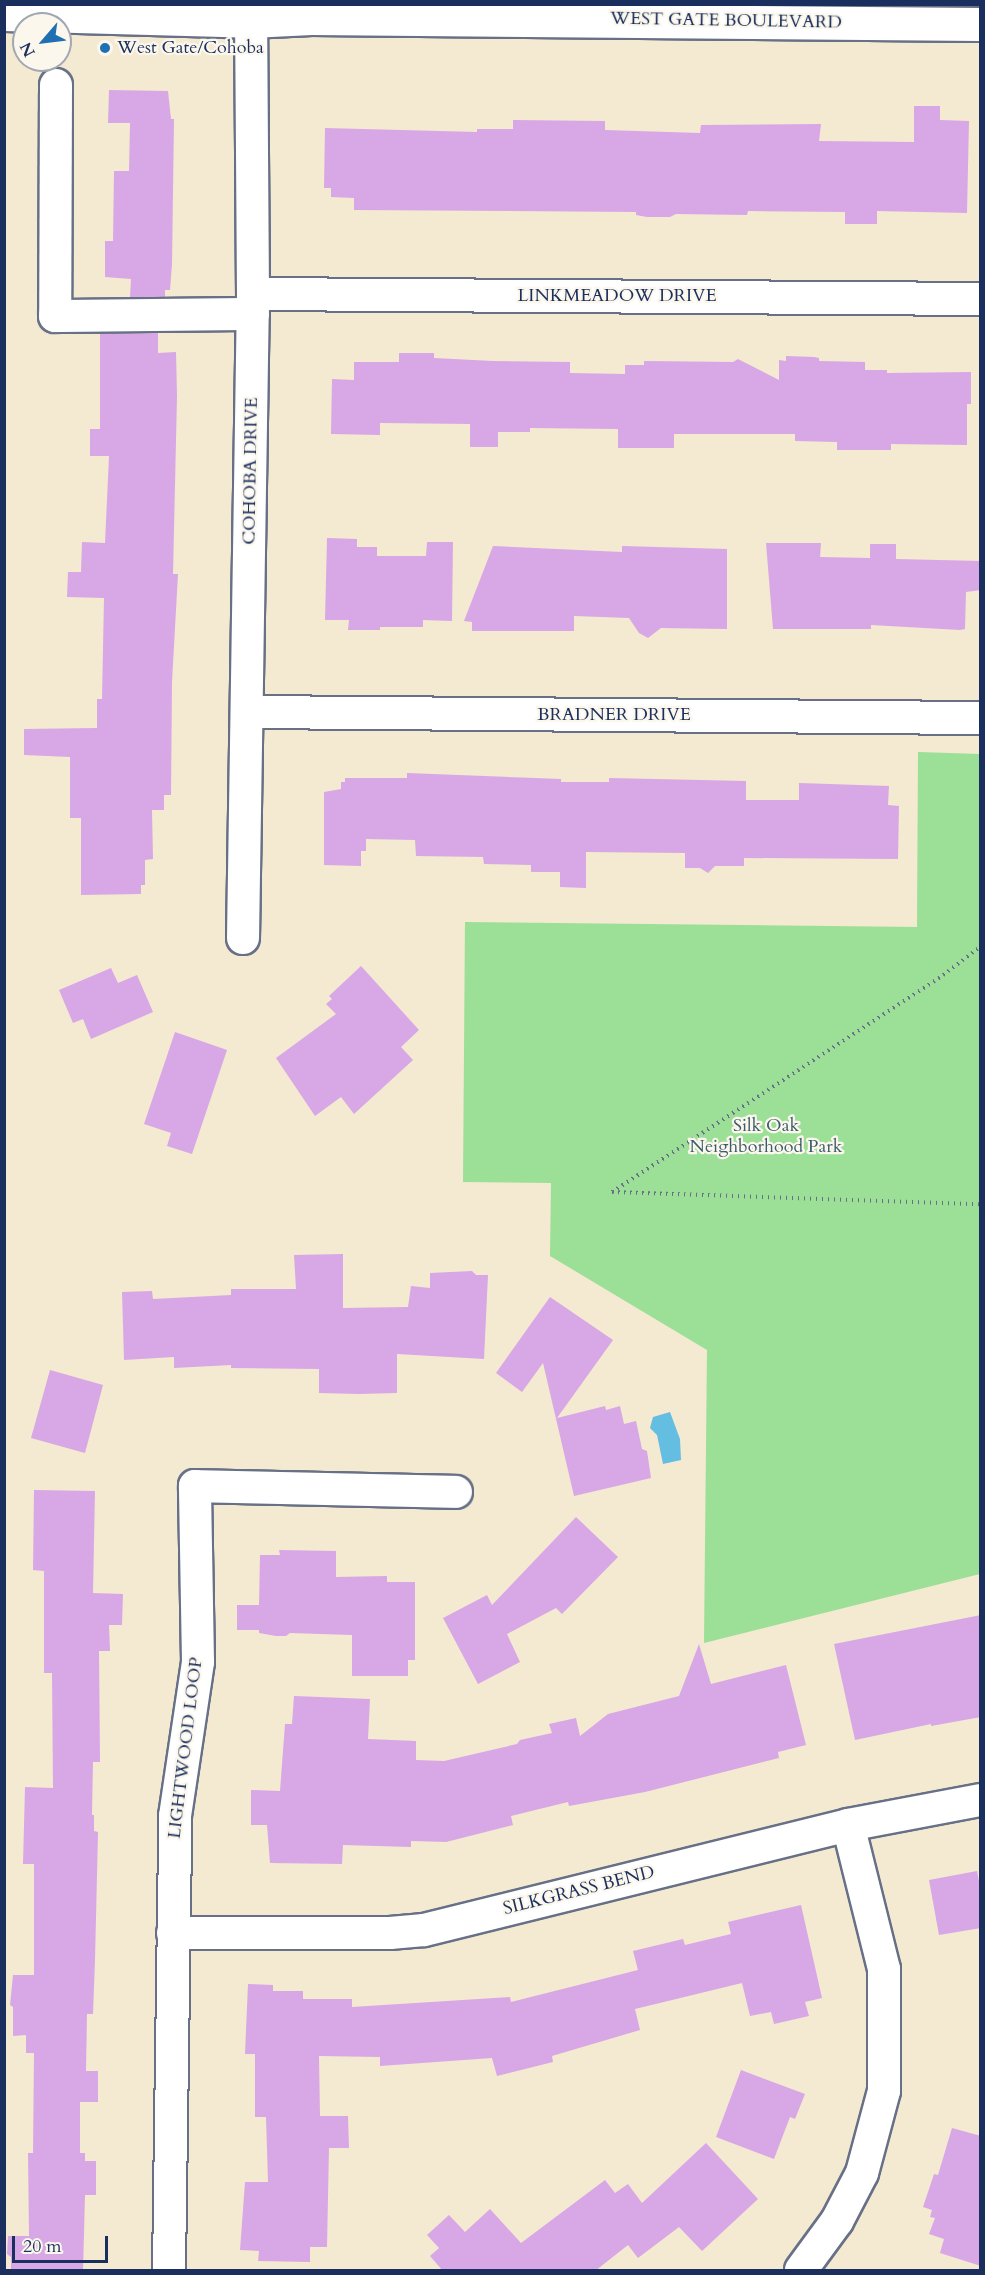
<!DOCTYPE html>
<style>
body{margin:0}
#map{position:relative;width:985px;height:2275px;overflow:hidden;background:#f4e9d1;font-family:Cardo,serif}
div>[style]{position:absolute}
.green>*{inset:0;background:#9cdf96}
.water>*{inset:0;background:#64bee1}
.building>*{inset:0;background:#d8a7e6}
.path>*{height:4px;margin-top:-2px;transform-origin:0;background:repeating-linear-gradient(90deg,#677086 0 1.5px,transparent 0 6px)}
.roads{filter:drop-shadow(2px 0 #677086) drop-shadow(-2px 0 #677086) drop-shadow(0 2px #677086) drop-shadow(0 -2px #677086)}
.minor>*{height:32px;margin:-16px;padding:0 16px;transform-origin:16px;border-radius:16px;background:#fff}
.major>*{height:33px;margin:-16.5px;padding:0 16.5px;transform-origin:16.5px;border-radius:16.5px;background:#fff}
.dots>*{width:16px;height:16px;translate:-50% -50%;box-sizing:border-box;border:3px solid #fbf7ec;border-radius:50%}
span{translate:-50% -50%;white-space:nowrap;text-align:center;line-height:1.15;-webkit-text-stroke:4.5px #fbf7ec;paint-order:stroke}
.street-label{font-size:18px;color:#1b2f5e}
.poi-label{font-size:18px;color:#1b2f5e}
.left{translate:0 -50%;text-align:left}
.park-label{font-size:18px;color:#3b5b6c}
.frame{position:absolute;inset:0;border:6px solid #1b2f5e;pointer-events:none}
.north{position:absolute;left:12px;top:12px;width:60px;height:60px;box-sizing:border-box;background:#fbf7ec;border:2px solid #a1a7b3;border-radius:50%;rotate:242deg;font-size:16px;font-weight:700;line-height:24px;text-align:center;color:#1b2f5e}
.north::after{content:'';display:block;margin:auto;width:21px;height:27px;background:#1f6fb2;clip-path:polygon(50% 0,100% 100%,50% 72%,0 100%)}
.scale{position:absolute;left:12px;top:2236px;width:96px;height:27px;box-sizing:border-box;border:3px solid #1b2f5e;border-top:0;padding-left:8px;font-size:18px;line-height:21px;white-space:nowrap;color:#1b2f5e;-webkit-text-stroke:4px #fbf7ec;paint-order:stroke}
</style>
<div id="map">
<div class="green">
<div style="clip-path:polygon(918px 752px,980px 754px,980px 1574px,704px 1643px,707px 1350px,550px 1256px,551px 1183px,463px 1182px,465px 922px,917px 927px)"></div>
</div>
<div class="water">
<div style="clip-path:polygon(670px 1412px,680px 1439px,681px 1460px,663px 1464px,657px 1435px,650px 1428px,653px 1417px)"></div>
</div>
<div class="building">
<div style="clip-path:polygon(109px 90px,168px 91px,171px 119px,174px 119px,172px 264px,170px 290px,165px 290px,165px 297px,130px 297px,131px 279px,105px 277px,105px 241px,113px 241px,114px 171px,129px 171px,130px 123px,108px 123px)"></div>
<div style="clip-path:polygon(914px 106px,940px 106px,940px 120px,969px 121px,967px 213px,877px 211px,877px 224px,845px 224px,845px 212px,748px 211px,747px 215px,676px 214px,670px 217px,647px 217px,636px 215px,636px 212px,354px 210px,354px 198px,331px 197px,331px 188px,324px 188px,325px 128px,477px 132px,477px 129px,513px 129px,513px 120px,605px 121px,605px 130px,700px 133px,701px 125px,821px 124px,819px 141px,914px 142px)"></div>
<div style="clip-path:polygon(158px 333px,158px 353px,176px 352px,177px 396px,173px 574px,178px 574px,172px 682px,171px 795px,164px 795px,164px 810px,152px 810px,153px 859px,145px 860px,145px 885px,141px 885px,141px 894px,81px 895px,81px 818px,70px 818px,70px 757px,24px 755px,24px 729px,97px 728px,97px 699px,102px 699px,104px 598px,67px 597px,68px 572px,81px 572px,82px 542px,105px 543px,109px 456px,90px 456px,90px 429px,100px 429px,100px 334px)"></div>
<div style="clip-path:polygon(399px 353px,434px 353px,434px 358px,493px 361px,570px 362px,570px 373px,625px 374px,625px 365px,644px 365px,644px 361px,733px 362px,738px 359px,779px 380px,779px 360px,786px 361px,786px 356px,814px 357px,819px 358px,819px 361px,865px 362px,865px 370px,887px 370px,887px 373px,971px 372px,971px 404px,967px 404px,967px 445px,891px 444px,891px 450px,837px 450px,837px 442px,795px 441px,795px 434px,674px 434px,674px 448px,618px 448px,618px 429px,530px 428px,530px 432px,498px 432px,498px 447px,470px 447px,470px 424px,380px 423px,380px 435px,331px 434px,332px 379px,354px 380px,354px 362px,399px 362px)"></div>
<div style="clip-path:polygon(327px 538px,357px 539px,357px 547px,377px 547px,377px 556px,426px 556px,427px 542px,453px 542px,452px 621px,423px 620px,423px 627px,380px 627px,380px 630px,348px 630px,349px 620px,325px 620px)"></div>
<div style="clip-path:polygon(766px 543px,821px 543px,820px 557px,870px 558px,870px 544px,896px 544px,896px 559px,981px 561px,981px 590px,966px 592px,965px 629px,960px 630px,871px 625px,871px 629px,773px 629px)"></div>
<div style="clip-path:polygon(493px 546px,622px 552px,622px 546px,727px 549px,727px 629px,661px 628px,648px 638px,639px 633px,629px 618px,574px 616px,574px 631px,472px 631px,472px 622px,464px 621px)"></div>
<div style="clip-path:polygon(407px 773px,561px 779px,561px 782px,609px 782px,609px 778px,746px 781px,746px 800px,799px 800px,799px 783px,889px 786px,888px 805px,899px 806px,898px 859px,744px 858px,744px 866px,715px 866px,708px 873px,700px 868px,685px 868px,685px 853px,586px 852px,586px 888px,560px 887px,560px 872px,531px 872px,531px 865px,484px 864px,483px 857px,416px 856px,415px 840px,366px 839px,366px 851px,361px 851px,361px 866px,324px 865px,324px 792px,341px 789px,341px 782px,345px 782px,345px 778px,407px 778px)"></div>
<div style="clip-path:polygon(361px 966px,419px 1030px,401px 1047px,413px 1060px,354px 1114px,341px 1097px,315px 1116px,276px 1058px,336px 1014px,326px 1004px,332px 999px,329px 996px)"></div>
<div style="clip-path:polygon(111px 968px,118px 983px,137px 975px,153px 1012px,91px 1039px,83px 1019px,73px 1023px,59px 990px)"></div>
<div style="clip-path:polygon(175px 1032px,227px 1050px,192px 1154px,167px 1146px,171px 1133px,144px 1124px)"></div>
<div style="clip-path:polygon(343px 1254px,343px 1308px,408px 1307px,411px 1286px,430px 1288px,430px 1273px,472px 1271px,476px 1275px,488px 1275px,484px 1359px,397px 1354px,397px 1393px,359px 1394px,319px 1393px,319px 1369px,231px 1368px,231px 1365px,174px 1368px,174px 1357px,124px 1360px,122px 1292px,152px 1291px,153px 1299px,231px 1295px,231px 1289px,296px 1289px,294px 1255px)"></div>
<div style="clip-path:polygon(550px 1297px,613px 1340px,557px 1418px,605px 1406px,606px 1410px,620px 1406px,624px 1424px,636px 1421px,642px 1449px,647px 1451px,651px 1478px,574px 1496px,543px 1363px,522px 1392px,496px 1373px)"></div>
<div style="clip-path:polygon(50px 1370px,103px 1385px,85px 1453px,31px 1438px)"></div>
<div style="clip-path:polygon(34px 1490px,95px 1491px,93px 1593px,123px 1594px,122px 1625px,109px 1625px,110px 1651px,99px 1651px,100px 1762px,93px 1762px,92px 1815px,94px 1815px,94px 1831px,98px 1832px,95px 1960px,93px 2014px,87px 2014px,86px 2071px,98px 2071px,98px 2102px,80px 2102px,80px 2153px,85px 2153px,85px 2161px,96px 2161px,96px 2195px,85px 2195px,83px 2271px,11px 2271px,11px 2257px,7px 2254px,8px 2236px,29px 2236px,28px 2153px,33px 2153px,34px 2053px,26px 2053px,26px 2035px,13px 2036px,13px 2007px,10px 2005px,13px 1975px,34px 1975px,34px 1864px,23px 1864px,25px 1787px,53px 1788px,52px 1673px,44px 1673px,44px 1571px,33px 1570px)"></div>
<div style="clip-path:polygon(576px 1517px,618px 1557px,562px 1614px,556px 1608px,507px 1634px,520px 1662px,478px 1684px,443px 1618px,487px 1595px,492px 1605px)"></div>
<div style="clip-path:polygon(279px 1550px,336px 1551px,336px 1577px,387px 1576px,387px 1582px,415px 1582px,415px 1660px,408px 1660px,408px 1676px,352px 1676px,352px 1635px,290px 1633px,286px 1636px,276px 1636px,259px 1633px,259px 1630px,237px 1630px,237px 1605px,259px 1605px,260px 1555px,280px 1555px)"></div>
<div style="clip-path:polygon(981px 1615px,981px 1717px,931px 1726px,931px 1724px,855px 1740px,834px 1644px)"></div>
<div style="clip-path:polygon(699px 1644px,711px 1684px,786px 1665px,806px 1745px,778px 1752px,779px 1758px,645px 1792px,569px 1806px,568px 1802px,511px 1816px,513px 1825px,446px 1842px,411px 1841px,411px 1847px,343px 1845px,342px 1864px,270px 1863px,267px 1825px,251px 1825px,251px 1790px,280px 1791px,285px 1724px,292px 1724px,294px 1696px,370px 1699px,368px 1739px,416px 1741px,416px 1760px,444px 1761px,517px 1744px,520px 1740px,552px 1733px,549px 1724px,576px 1718px,580px 1736px,608px 1714px,679px 1696px)"></div>
<div style="clip-path:polygon(977px 1871px,981px 1892px,981px 1928px,939px 1935px,929px 1880px)"></div>
<div style="clip-path:polygon(801px 1905px,822px 1998px,805px 2002px,809px 2016px,774px 2024px,771px 2012px,750px 2016px,742px 1983px,635px 2009px,640px 2030px,552px 2056px,553px 2062px,497px 2076px,492px 2058px,380px 2066px,380px 2057px,319px 2056px,320px 2116px,348px 2116px,349px 2148px,329px 2148px,327px 2247px,310px 2247px,310px 2262px,258px 2261px,259px 2251px,240px 2250px,245px 2182px,268px 2182px,266px 2117px,255px 2117px,255px 2054px,245px 2054px,248px 1984px,273px 1985px,273px 1991px,303px 1991px,303px 1999px,352px 1999px,352px 2007px,510px 1997px,511px 2002px,638px 1970px,633px 1951px,683px 1939px,685px 1945px,731px 1934px,728px 1922px)"></div>
<div style="clip-path:polygon(741px 2070px,805px 2094px,795px 2119px,790px 2117px,774px 2159px,716px 2137px)"></div>
<div style="clip-path:polygon(952px 2128px,981px 2136px,981px 2266px,940px 2253px,944px 2239px,929px 2234px,935px 2218px,930px 2217px,932px 2210px,923px 2207px,934px 2174px,938px 2175px)"></div>
<div style="clip-path:polygon(706px 2143px,758px 2199px,702px 2251px,679px 2227px,638px 2258px,628px 2245px,595px 2271px,443px 2271px,430px 2256px,439px 2248px,427px 2235px,449px 2215px,465px 2232px,490px 2209px,521px 2243px,605px 2180px,615px 2193px,628px 2184px,642px 2203px)"></div>
</div>
<div class="path">
<div style="left:612px;top:1192px;width:396px;rotate:-33.2deg"></div>
<div style="left:943px;top:975px;width:46px;rotate:-37.1deg"></div>
<div style="left:612px;top:1192px;width:368px;rotate:1.9deg"></div>
</div>
<div class="roads">
<div class="minor">
<div style="left:56px;top:85px;width:231px;rotate:90.2deg"></div>
<div style="left:55px;top:316px;width:198px;rotate:-0.6deg"></div>
<div style="left:253px;top:294px;width:727px;rotate:0.39deg"></div>
<div style="left:248px;top:712px;width:732px;rotate:0.47deg"></div>
<div style="left:243px;top:938px;width:644px;rotate:-89.11deg"></div>
<div style="left:253px;top:294px;width:290px;rotate:-90.4deg"></div>
<div style="left:173px;top:1933px;width:217px"></div>
<div style="left:390px;top:1933px;width:34px;rotate:-5deg"></div>
<div style="left:424px;top:1930px;width:437px;rotate:-13.9deg"></div>
<div style="left:848px;top:1825px;width:134px;rotate:-10.7deg"></div>
<div style="left:169px;top:2270px;width:454px;rotate:-89.2deg"></div>
<div style="left:175px;top:1816px;width:156px;rotate:-81.5deg"></div>
<div style="left:198px;top:1662px;width:176px;rotate:-91deg"></div>
<div style="left:195px;top:1486px;width:261px;rotate:1.3deg"></div>
<div style="left:801px;top:2270px;width:61px;rotate:-53.7deg"></div>
<div style="left:837px;top:2221px;width:54px;rotate:-62.5deg"></div>
<div style="left:862px;top:2173px;width:85px;rotate:-75deg"></div>
<div style="left:884px;top:2091px;width:122px;rotate:-90deg"></div>
<div style="left:884px;top:1969px;width:148px;rotate:-104deg"></div>
</div>
<div class="major">
<div style="left:4px;top:14px;width:246px;rotate:1.6deg"></div>
<div style="left:250px;top:21px;width:61px;rotate:-2.8deg"></div>
<div style="left:311px;top:18px;width:669px;rotate:0.51deg"></div>
</div>
</div>
<div class="dots">
<div style="left:105px;top:48px;background:#1f6fb2"></div>
</div>
<div class="street-label">
<span style="left:726px;top:21px;rotate:1deg">WEST GATE BOULEVARD</span>
<span style="left:617px;top:296px">LINKMEADOW DRIVE</span>
<span style="left:251px;top:471px;rotate:-89deg">COHOBA DRIVE</span>
<span style="left:614px;top:715px">BRADNER DRIVE</span>
<span style="left:186px;top:1748px;rotate:-83deg">LIGHTWOOD LOOP</span>
<span style="left:579px;top:1891px;rotate:-14deg">SILKGRASS BEND</span>
</div>
<div class="poi-label">
<span class="left" style="left:117px;top:48px">West Gate/Cohoba</span>
</div>
<div class="park-label">
<span style="left:766px;top:1137px">Silk Oak<br>Neighborhood Park</span>
</div>
<div class="frame"></div>
<div class="north">N</div>
<div class="scale">20 m</div>
</div>
